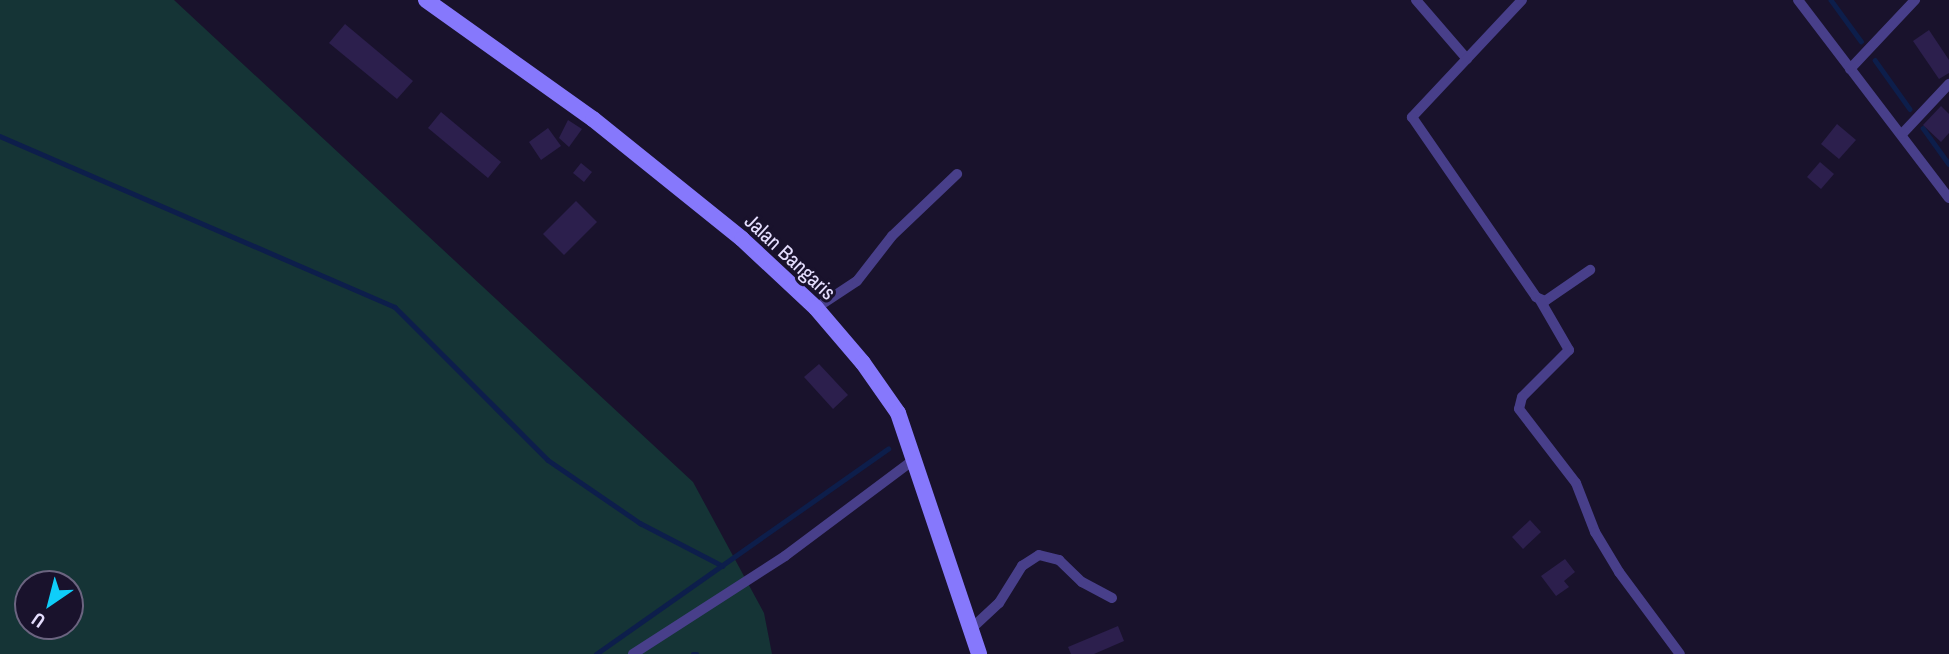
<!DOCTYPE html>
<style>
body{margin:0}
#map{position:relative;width:1949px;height:654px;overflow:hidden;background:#19122c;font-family:"Archivo Narrow",sans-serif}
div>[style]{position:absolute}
.green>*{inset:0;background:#153436}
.stream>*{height:4.5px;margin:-2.25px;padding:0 2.25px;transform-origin:2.25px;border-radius:2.25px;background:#0d1e4b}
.building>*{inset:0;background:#2c1f4d}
.street>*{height:10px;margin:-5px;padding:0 5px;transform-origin:5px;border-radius:5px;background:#483f8a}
.secondary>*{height:16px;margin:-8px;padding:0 8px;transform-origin:8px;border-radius:8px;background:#8678fc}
span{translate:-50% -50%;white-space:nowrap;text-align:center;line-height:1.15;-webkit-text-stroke:6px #19122c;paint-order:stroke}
.street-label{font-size:21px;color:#e5defe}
.north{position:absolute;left:14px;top:570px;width:70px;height:70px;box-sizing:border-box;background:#19122c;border:2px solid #6b6480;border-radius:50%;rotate:215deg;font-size:19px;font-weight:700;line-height:28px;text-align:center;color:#e5defe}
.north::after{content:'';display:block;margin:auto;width:24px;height:32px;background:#0fcef9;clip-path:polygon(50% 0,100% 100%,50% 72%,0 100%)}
</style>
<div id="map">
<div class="green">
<div style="clip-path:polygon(evenodd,0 0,174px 0,693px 482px,764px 613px,772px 654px,0 654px,0 0,28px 584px,70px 584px,70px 626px,28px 626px,28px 584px)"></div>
</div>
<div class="stream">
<div style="left:1831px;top:0;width:51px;rotate:53.8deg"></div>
<div style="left:1875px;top:60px;width:60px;rotate:54.5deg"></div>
<div style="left:1923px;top:128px;width:44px;rotate:54.2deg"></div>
<div style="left:0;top:136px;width:430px;rotate:23.4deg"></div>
<div style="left:395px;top:307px;width:216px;rotate:45deg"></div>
<div style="left:548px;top:460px;width:112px;rotate:34.4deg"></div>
<div style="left:640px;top:523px;width:93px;rotate:27.4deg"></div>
<div style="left:596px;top:654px;width:357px;rotate:-35.1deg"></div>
<div style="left:693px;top:654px;width:4px"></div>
</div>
<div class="building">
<div style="clip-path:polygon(345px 24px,413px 81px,397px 99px,329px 43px)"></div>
<div style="clip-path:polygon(1929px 30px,1949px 60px,1949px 73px,1939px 79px,1913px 41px)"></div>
<div style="clip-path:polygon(1941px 106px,1949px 114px,1949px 133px,1941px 142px,1923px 125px)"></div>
<div style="clip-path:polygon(441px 112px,501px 162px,488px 178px,428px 128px)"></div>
<div style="clip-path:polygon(568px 120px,582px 129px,569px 147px,559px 138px)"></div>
<div style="clip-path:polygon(1837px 124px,1856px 140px,1839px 159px,1821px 144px)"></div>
<div style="clip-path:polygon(548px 128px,561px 146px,541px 160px,529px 142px)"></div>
<div style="clip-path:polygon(1820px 162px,1834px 174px,1821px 189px,1807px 177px)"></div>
<div style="clip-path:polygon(581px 163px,592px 172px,584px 182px,573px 173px)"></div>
<div style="clip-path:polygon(576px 201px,597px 222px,564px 255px,543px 234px)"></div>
<div style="clip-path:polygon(819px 364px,848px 395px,833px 409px,804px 377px)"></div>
<div style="clip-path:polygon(1530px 520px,1541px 532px,1523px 549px,1512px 537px)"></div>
<div style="clip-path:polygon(1565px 559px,1575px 572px,1564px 581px,1569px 587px,1556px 596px,1541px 576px)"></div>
<div style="clip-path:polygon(1118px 626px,1124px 641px,1094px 654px,1071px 654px,1068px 647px)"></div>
</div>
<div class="street">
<div style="left:1416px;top:0;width:78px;rotate:49.2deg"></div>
<div style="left:1522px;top:0;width:161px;rotate:133.2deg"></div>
<div style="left:1412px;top:117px;width:219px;rotate:55.4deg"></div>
<div style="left:1536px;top:297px;width:10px;rotate:24deg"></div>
<div style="left:1545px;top:301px;width:55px;rotate:-34.6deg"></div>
<div style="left:1798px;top:0;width:249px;rotate:52.7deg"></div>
<div style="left:1850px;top:69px;width:95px;rotate:-46.7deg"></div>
<div style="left:1902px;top:134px;width:69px;rotate:-46.8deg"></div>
<div style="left:1540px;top:300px;width:58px;rotate:59.9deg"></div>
<div style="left:1569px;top:350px;width:66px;rotate:135deg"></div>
<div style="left:1522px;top:397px;width:12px;rotate:104deg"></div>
<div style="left:1519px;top:409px;width:93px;rotate:52.4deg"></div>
<div style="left:1576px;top:483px;width:53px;rotate:68.8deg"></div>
<div style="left:1595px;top:532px;width:47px;rotate:59deg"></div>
<div style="left:1619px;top:572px;width:102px;rotate:53.4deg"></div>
<div style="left:816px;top:308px;width:49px;rotate:-33.4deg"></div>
<div style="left:857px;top:281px;width:57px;rotate:-52.1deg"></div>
<div style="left:892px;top:236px;width:90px;rotate:-43.6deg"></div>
<div style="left:972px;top:628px;width:37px;rotate:-43deg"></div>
<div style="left:999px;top:603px;width:44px;rotate:-58.1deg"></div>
<div style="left:1022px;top:566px;width:20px;rotate:-33deg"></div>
<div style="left:1039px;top:555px;width:21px;rotate:14deg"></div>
<div style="left:1059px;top:560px;width:32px;rotate:44deg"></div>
<div style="left:1082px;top:582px;width:34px;rotate:28deg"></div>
<div style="left:633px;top:654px;width:181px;rotate:-32.8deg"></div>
<div style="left:785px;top:556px;width:159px;rotate:-36.8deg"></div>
</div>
<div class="secondary">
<div style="left:426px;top:0;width:205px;rotate:35.5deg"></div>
<div style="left:593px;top:119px;width:191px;rotate:38.8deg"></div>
<div style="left:742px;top:239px;width:101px;rotate:43deg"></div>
<div style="left:816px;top:308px;width:72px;rotate:49.5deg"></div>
<div style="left:863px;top:363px;width:61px;rotate:55deg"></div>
<div style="left:898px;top:413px;width:254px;rotate:71.4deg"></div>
</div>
<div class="street-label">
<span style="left:790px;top:257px;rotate:43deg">Jalan Bangaris</span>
</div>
<div class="north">U</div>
</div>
